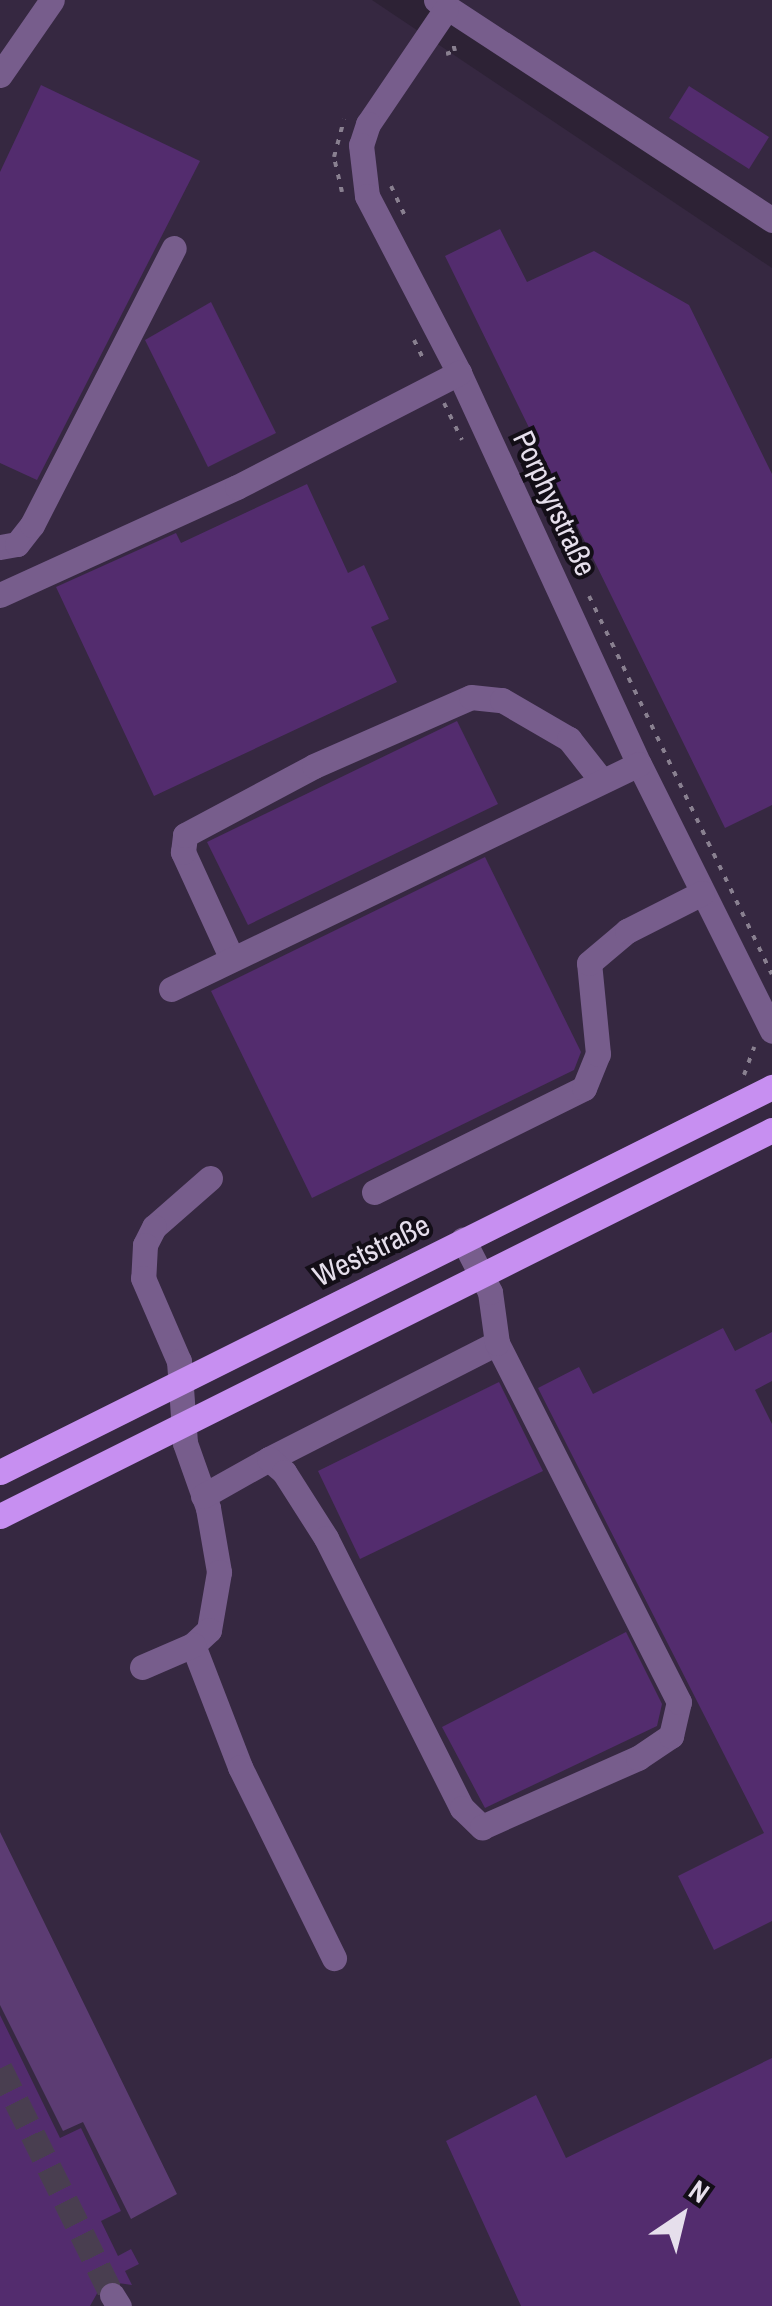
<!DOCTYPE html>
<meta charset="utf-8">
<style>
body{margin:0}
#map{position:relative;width:772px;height:2306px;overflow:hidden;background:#2d2235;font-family:"Archivo Narrow",sans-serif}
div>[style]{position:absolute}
.built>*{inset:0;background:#362841}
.green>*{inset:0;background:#5c3c73}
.building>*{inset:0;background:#532c6e}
.minor-tunnel>*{height:25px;margin-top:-12.5px;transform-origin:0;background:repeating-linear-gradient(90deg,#493e50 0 25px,transparent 0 37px)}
.path>*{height:4px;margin-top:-2px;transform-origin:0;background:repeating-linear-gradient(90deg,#898090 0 5px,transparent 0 13px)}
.minor>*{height:25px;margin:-12.5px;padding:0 12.5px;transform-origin:12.5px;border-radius:12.5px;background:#775d8c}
.major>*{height:25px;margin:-12.5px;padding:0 12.5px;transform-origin:12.5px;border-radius:12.5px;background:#c78ff1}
span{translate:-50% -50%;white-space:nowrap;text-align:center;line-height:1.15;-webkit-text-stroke:8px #130e17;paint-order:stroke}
.street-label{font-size:30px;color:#e6dfec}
.north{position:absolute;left:632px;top:2166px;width:100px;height:100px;-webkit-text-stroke:8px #130e17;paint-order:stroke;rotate:35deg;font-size:28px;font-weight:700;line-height:40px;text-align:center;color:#e6dfec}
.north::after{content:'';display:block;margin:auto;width:35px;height:45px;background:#e6dfec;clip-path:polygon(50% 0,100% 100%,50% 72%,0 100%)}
</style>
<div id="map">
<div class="built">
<div style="clip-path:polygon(0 0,372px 0,772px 268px,772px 2306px,0 2306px)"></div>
<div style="clip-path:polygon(457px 0,772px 0,772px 218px)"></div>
</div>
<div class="green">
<div style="clip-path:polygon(0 1832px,177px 2194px,131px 2219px,83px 2122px,63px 2131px,0 2005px)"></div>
</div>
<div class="building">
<div style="clip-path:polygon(41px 85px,200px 161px,37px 480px,0 463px,0 172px)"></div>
<div style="clip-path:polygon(689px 86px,769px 137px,749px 169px,669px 118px)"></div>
<div style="clip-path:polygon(500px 229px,527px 282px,594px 251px,689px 305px,772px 474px,772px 805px,725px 828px,445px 256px)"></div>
<div style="clip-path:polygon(211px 302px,276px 433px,208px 467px,145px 340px)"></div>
<div style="clip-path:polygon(307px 484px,348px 573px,364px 565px,389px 619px,371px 627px,397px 682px,154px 796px,56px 587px,176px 533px,181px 543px)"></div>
<div style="clip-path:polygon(457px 721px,498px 804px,248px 925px,207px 842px)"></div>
<div style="clip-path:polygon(485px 857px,581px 1052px,574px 1070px,312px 1198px,211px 991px)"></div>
<div style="clip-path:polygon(723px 1328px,735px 1351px,772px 1332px,772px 1381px,755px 1390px,772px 1424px,772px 1921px,714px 1950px,678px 1876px,764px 1833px,538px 1388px,579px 1367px,593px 1394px)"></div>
<div style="clip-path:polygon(499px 1382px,543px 1471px,360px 1559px,318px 1471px)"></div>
<div style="clip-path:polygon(626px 1632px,662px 1704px,657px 1726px,485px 1808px,442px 1727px)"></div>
<div style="clip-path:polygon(0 2015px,60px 2138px,81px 2128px,121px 2211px,101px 2221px,118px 2256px,131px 2249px,139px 2264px,125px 2271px,132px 2285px,104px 2281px,90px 2306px,0 2306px)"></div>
<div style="clip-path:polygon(772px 2058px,772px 2306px,521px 2306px,446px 2141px,536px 2095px,566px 2158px)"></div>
</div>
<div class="minor-tunnel">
<div style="left:0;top:2068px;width:253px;rotate:63.7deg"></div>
</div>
<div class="path">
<div style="left:446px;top:54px;width:9px;rotate:-18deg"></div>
<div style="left:455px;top:51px;width:11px;rotate:-105deg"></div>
<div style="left:391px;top:186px;width:31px;rotate:65deg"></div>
<div style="left:342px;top:192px;width:36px;rotate:-103deg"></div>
<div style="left:334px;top:157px;width:39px;rotate:-75deg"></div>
<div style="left:414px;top:340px;width:25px;rotate:64deg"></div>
<div style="left:444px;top:403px;width:41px;rotate:64.1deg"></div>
<div style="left:589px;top:596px;width:420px;rotate:64.2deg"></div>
<div style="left:744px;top:1075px;width:30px;rotate:-70deg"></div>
</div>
<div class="minor">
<div style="left:436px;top:0;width:402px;rotate:33.2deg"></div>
<div style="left:446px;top:9px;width:139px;rotate:124.1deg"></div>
<div style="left:368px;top:124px;width:22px;rotate:108deg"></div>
<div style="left:361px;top:145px;width:51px;rotate:83.3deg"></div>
<div style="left:367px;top:196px;width:199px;rotate:62.5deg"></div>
<div style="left:459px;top:373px;width:430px;rotate:65.3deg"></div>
<div style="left:639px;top:764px;width:298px;rotate:63.5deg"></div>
<div style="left:0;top:75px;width:91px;rotate:-55.3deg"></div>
<div style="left:0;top:547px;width:17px;rotate:-10deg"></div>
<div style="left:17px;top:544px;width:24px;rotate:-52deg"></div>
<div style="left:32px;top:525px;width:311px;rotate:-62.9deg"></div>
<div style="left:0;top:595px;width:260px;rotate:-24.5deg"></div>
<div style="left:237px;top:487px;width:250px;rotate:-27.2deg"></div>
<div style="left:232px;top:959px;width:118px;rotate:-114.6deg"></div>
<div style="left:183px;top:852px;width:17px;rotate:-83deg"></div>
<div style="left:185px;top:835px;width:146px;rotate:-28.1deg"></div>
<div style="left:314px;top:766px;width:171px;rotate:-23.7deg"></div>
<div style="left:471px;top:697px;width:31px;rotate:6deg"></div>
<div style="left:502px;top:700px;width:78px;rotate:30.2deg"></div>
<div style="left:569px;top:739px;width:53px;rotate:51.8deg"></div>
<div style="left:171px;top:989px;width:519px;rotate:-25.68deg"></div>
<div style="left:210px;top:1178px;width:74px;rotate:138.8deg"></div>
<div style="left:154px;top:1227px;width:20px;rotate:117deg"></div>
<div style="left:145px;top:1245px;width:33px;rotate:93deg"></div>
<div style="left:143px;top:1278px;width:90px;rotate:66.6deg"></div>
<div style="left:179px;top:1361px;width:82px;rotate:85.8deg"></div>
<div style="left:185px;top:1443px;width:69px;rotate:70.5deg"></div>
<div style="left:208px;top:1508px;width:65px;rotate:80.2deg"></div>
<div style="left:219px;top:1572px;width:59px;rotate:99.8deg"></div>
<div style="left:209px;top:1630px;width:22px;rotate:137deg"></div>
<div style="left:193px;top:1645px;width:131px;rotate:68.9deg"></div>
<div style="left:240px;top:1767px;width:213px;rotate:63.8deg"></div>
<div style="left:374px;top:1192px;width:234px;rotate:-26.3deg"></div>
<div style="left:584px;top:1088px;width:37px;rotate:-68deg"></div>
<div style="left:598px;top:1054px;width:91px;rotate:-95.6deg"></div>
<div style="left:589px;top:963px;width:50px;rotate:-40.1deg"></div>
<div style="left:627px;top:931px;width:84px;rotate:-26.9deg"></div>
<div style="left:269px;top:1459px;width:256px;rotate:-27deg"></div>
<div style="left:203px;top:1496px;width:76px;rotate:-29.3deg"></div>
<div style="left:269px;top:1459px;width:20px;rotate:41deg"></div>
<div style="left:284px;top:1472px;width:78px;rotate:57.5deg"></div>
<div style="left:326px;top:1538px;width:302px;rotate:63.3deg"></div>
<div style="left:462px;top:1808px;width:28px;rotate:44deg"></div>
<div style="left:482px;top:1827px;width:171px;rotate:-23.9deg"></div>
<div style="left:638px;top:1758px;width:40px;rotate:-34deg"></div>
<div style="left:671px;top:1736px;width:35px;rotate:-77deg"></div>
<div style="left:679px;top:1702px;width:402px;rotate:-116.9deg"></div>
<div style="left:497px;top:1343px;width:51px;rotate:-97.8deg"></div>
<div style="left:490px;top:1292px;width:59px;rotate:-117.4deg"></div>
<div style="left:142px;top:1667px;width:56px;rotate:-23.3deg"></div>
<div style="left:112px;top:2295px;width:13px;rotate:58deg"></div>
</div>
<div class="major">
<div style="left:0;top:1472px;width:863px;rotate:-26.51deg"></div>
<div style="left:0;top:1516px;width:863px;rotate:-26.57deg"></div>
</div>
<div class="street-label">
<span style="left:555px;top:503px;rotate:65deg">Porphyrstraße</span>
<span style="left:371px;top:1250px;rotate:-26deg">Weststraße</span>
</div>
<div class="north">N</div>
</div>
